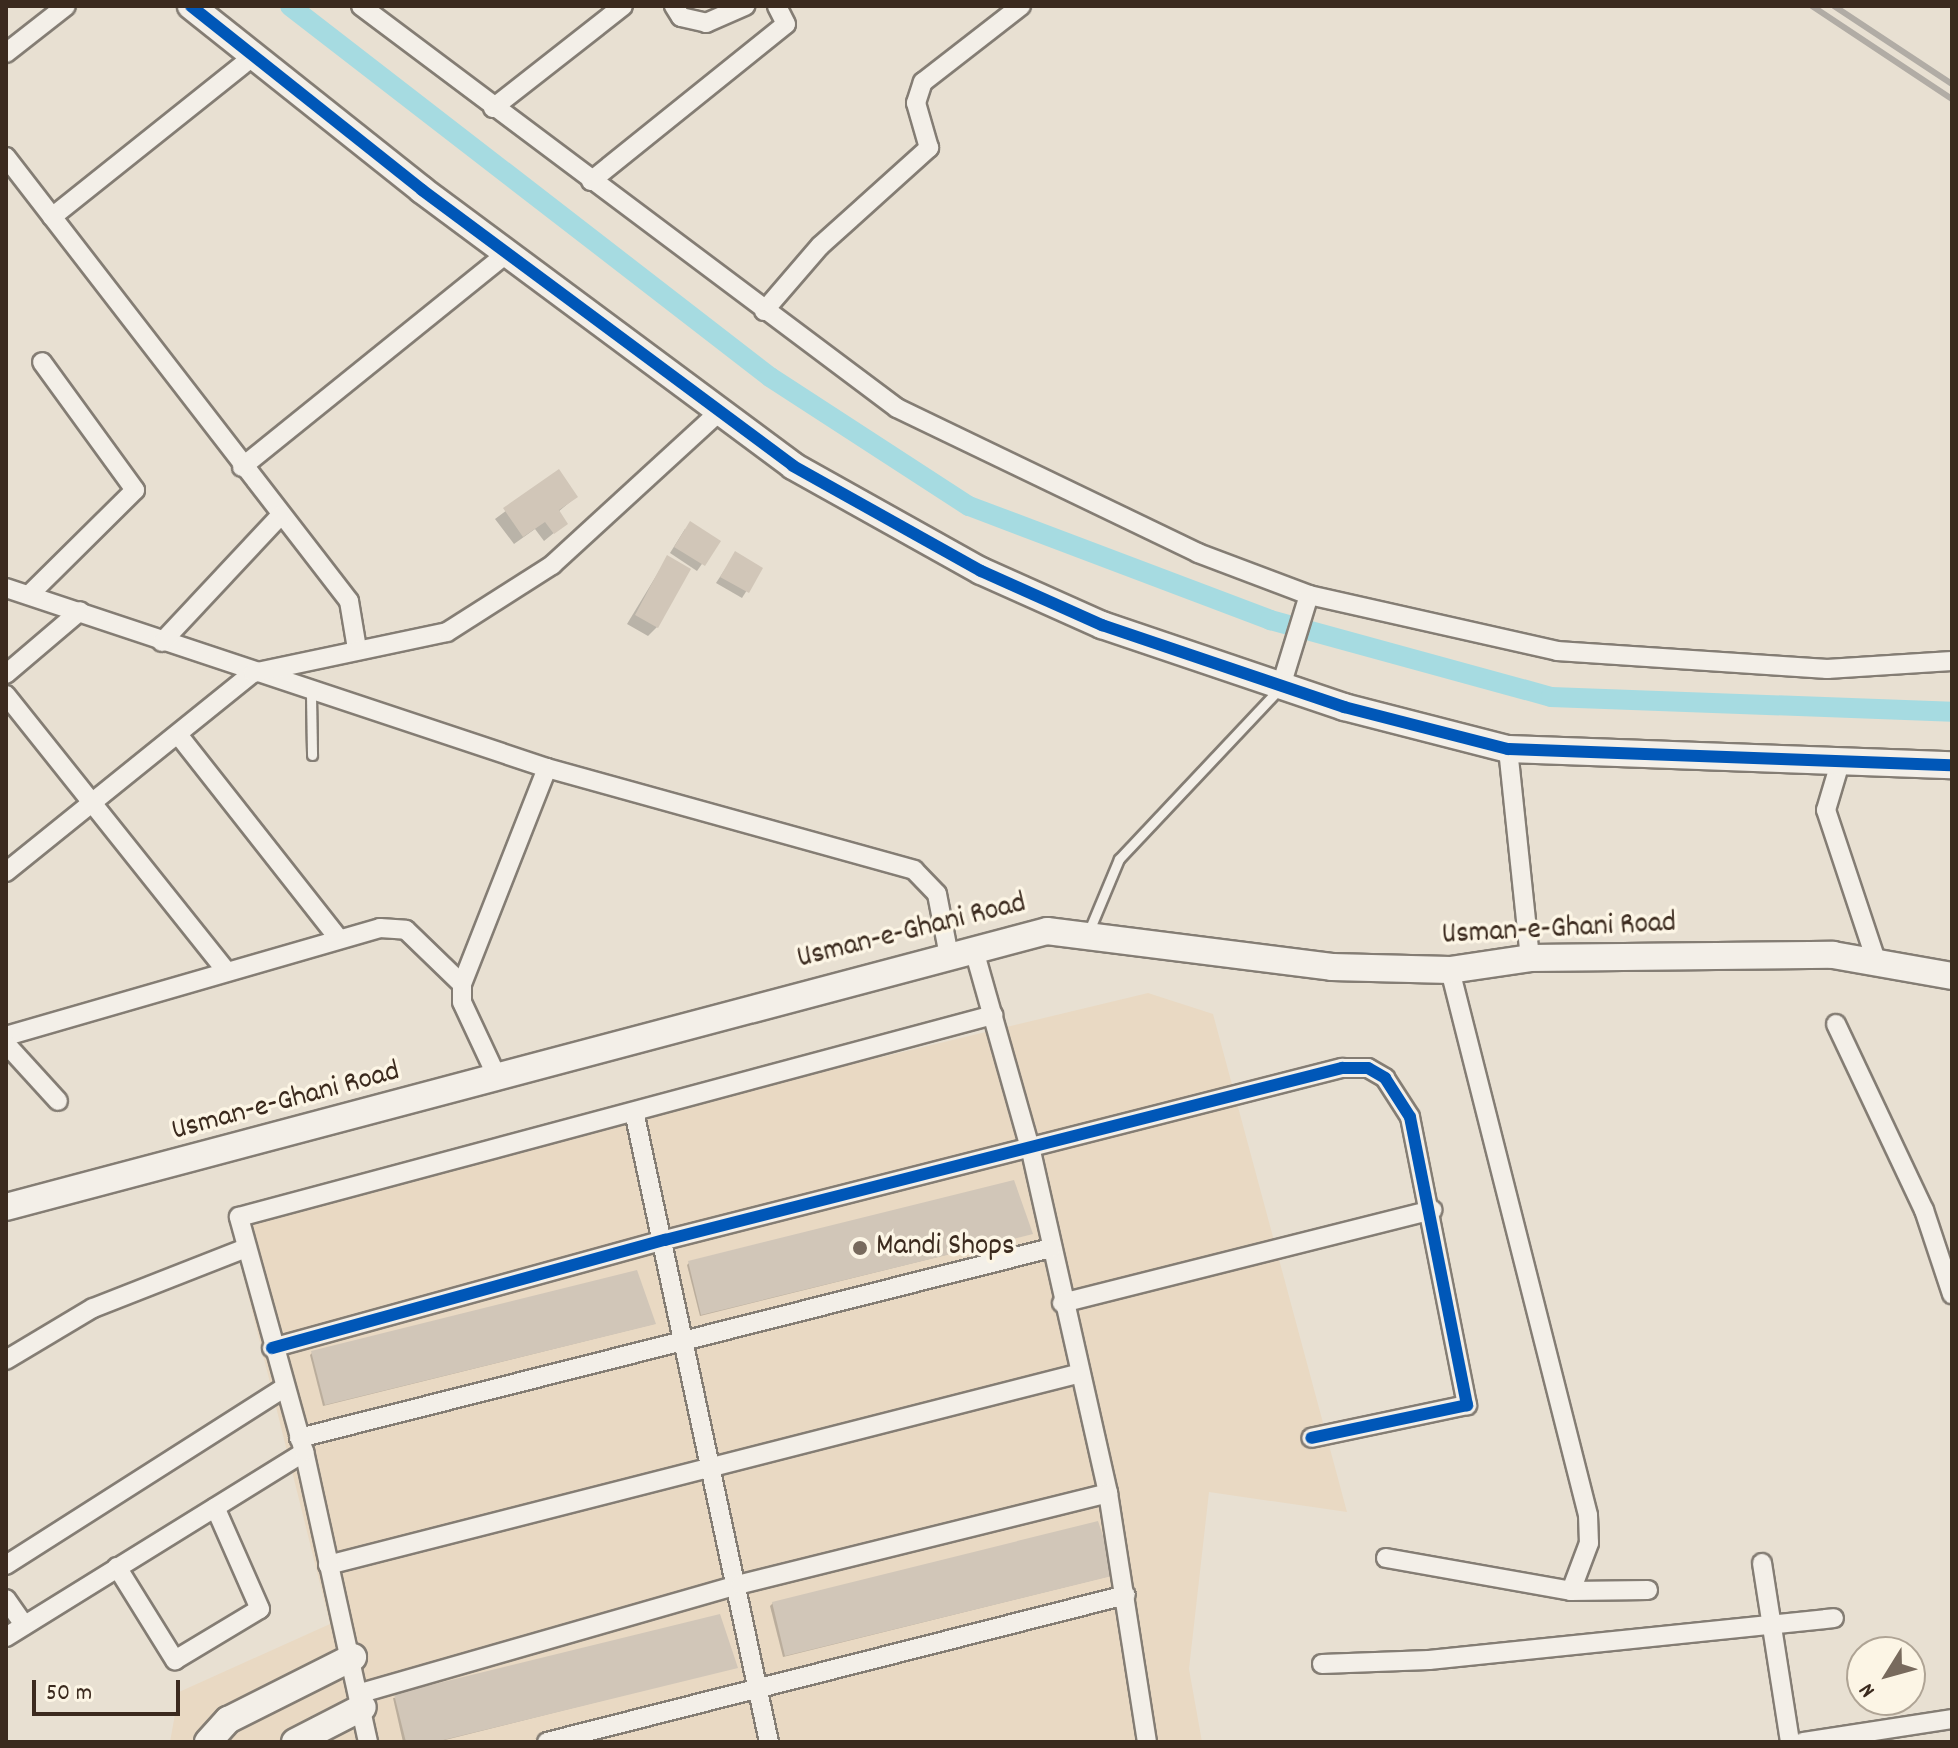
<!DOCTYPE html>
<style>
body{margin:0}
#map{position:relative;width:1958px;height:1748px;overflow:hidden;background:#e8e0d2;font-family:Dekko,sans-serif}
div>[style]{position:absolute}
.built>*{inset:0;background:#e9d9c3}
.shadow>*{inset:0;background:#0003}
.canal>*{height:20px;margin:-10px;padding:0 10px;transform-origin:10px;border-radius:10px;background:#a6dbe1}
.building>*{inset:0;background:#d1c6b8}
.roads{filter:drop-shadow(2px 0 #847d74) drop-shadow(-2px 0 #847d74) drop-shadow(0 2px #847d74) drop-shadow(0 -2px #847d74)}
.lane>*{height:9px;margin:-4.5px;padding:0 4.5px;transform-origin:4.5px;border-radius:4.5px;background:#f3efe8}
.street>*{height:18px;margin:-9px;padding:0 9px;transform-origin:9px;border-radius:9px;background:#f3efe8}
.secondary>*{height:26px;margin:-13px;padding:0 13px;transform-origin:13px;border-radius:13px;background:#f3efe8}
.rail>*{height:6px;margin:-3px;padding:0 3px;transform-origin:3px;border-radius:3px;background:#b1aca5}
.cycleway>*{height:12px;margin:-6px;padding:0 6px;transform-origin:6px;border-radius:6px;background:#0057b8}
.dots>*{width:22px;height:22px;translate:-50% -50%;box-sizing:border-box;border:4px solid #fcf5e5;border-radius:50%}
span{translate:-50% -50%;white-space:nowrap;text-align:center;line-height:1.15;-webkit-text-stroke:7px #fcf5e5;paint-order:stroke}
.street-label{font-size:30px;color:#3b2a1e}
.poi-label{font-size:30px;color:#3b2a1e}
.left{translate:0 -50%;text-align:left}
.frame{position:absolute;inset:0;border:8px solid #3b2a1e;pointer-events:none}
.north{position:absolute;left:1846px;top:1636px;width:80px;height:80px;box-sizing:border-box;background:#fcf5e5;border:2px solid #afa495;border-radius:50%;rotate:233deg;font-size:22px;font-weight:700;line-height:32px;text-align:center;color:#3b2a1e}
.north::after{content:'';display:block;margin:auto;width:28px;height:36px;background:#786a5d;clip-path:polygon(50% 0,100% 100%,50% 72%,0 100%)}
.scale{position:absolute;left:32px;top:1680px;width:148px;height:36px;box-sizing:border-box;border:4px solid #3b2a1e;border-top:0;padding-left:10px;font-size:24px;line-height:28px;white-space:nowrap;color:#3b2a1e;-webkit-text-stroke:6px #fcf5e5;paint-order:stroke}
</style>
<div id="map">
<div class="built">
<div style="clip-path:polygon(1148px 993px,1213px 1014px,1347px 1512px,1209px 1492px,1189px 1669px,1202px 1742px,170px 1742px,179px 1692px,330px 1624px,228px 1214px)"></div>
</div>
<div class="shadow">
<div style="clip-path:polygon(558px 472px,576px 497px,558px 512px,566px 523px,544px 541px,535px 529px,514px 544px,495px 519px)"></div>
<div style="clip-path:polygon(685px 529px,718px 541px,697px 571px,670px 553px)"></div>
<div style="clip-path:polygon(735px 554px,761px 568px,742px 598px,716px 583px)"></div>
<div style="clip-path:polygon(667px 558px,657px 627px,648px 636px,627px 624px)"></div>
<div style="clip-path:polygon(1030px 1234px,700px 1316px,687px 1265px,689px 1263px)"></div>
<div style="clip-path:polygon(654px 1324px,323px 1406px,310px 1355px,312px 1353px)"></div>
<div style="clip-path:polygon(1114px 1575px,783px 1657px,770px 1606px,773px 1603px)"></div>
<div style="clip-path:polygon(736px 1667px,437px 1742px,403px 1742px,393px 1698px)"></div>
</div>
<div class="canal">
<div style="left:290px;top:6px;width:607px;rotate:37.7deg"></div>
<div style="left:770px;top:377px;width:237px;rotate:33deg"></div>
<div style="left:969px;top:506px;width:322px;rotate:20.7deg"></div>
<div style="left:1270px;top:620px;width:291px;rotate:15.3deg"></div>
<div style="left:1551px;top:697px;width:401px;rotate:2.1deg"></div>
</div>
<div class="building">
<div style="clip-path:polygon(559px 469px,578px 497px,559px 510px,568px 524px,554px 534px,545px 522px,523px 537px,503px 508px)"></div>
<div style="clip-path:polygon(690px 521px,721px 541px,705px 566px,674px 547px)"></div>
<div style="clip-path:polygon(735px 551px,763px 568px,749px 593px,720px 577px)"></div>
<div style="clip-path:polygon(667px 555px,691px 569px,658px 628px,635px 615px)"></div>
<div style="clip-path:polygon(1014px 1180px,1033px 1234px,701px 1315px,688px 1261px)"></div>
<div style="clip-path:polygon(637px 1270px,656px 1324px,325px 1405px,311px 1351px)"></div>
<div style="clip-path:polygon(1098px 1521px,1116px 1575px,785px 1656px,772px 1602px)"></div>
<div style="clip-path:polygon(720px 1614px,738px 1668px,435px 1742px,406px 1742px,394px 1694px)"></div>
</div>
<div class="roads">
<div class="lane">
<div style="left:311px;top:695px;width:60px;rotate:89deg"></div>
<div style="left:1088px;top:933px;width:80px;rotate:-67.3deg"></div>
<div style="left:1119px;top:859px;width:233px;rotate:-46.7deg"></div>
</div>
<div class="street">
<div style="left:361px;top:6px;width:670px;rotate:36.87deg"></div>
<div style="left:897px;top:408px;width:334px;rotate:25.7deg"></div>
<div style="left:1198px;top:553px;width:119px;rotate:20.7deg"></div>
<div style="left:1309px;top:595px;width:254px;rotate:12.7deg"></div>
<div style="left:1557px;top:651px;width:271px;rotate:3.8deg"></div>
<div style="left:1827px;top:669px;width:125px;rotate:-3.7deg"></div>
<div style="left:674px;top:6px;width:13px;rotate:58deg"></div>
<div style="left:681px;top:17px;width:26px;rotate:13deg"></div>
<div style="left:706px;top:23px;width:43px;rotate:-23.6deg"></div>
<div style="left:6px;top:53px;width:76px;rotate:-38.1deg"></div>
<div style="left:493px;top:108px;width:165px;rotate:-38.1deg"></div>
<div style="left:6px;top:157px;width:561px;rotate:52.31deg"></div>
<div style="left:349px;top:601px;width:49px;rotate:80.5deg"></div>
<div style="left:591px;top:181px;width:250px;rotate:-38.8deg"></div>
<div style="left:786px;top:24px;width:20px;rotate:-117deg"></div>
<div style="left:52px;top:217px;width:258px;rotate:-38.6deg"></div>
<div style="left:764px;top:311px;width:86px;rotate:-49.3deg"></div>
<div style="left:820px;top:246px;width:147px;rotate:-42deg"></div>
<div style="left:929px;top:148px;width:47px;rotate:-106.1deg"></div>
<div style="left:916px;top:103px;width:22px;rotate:-72deg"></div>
<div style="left:923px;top:82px;width:124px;rotate:-37.8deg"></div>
<div style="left:242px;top:467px;width:339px;rotate:-38.9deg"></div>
<div style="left:6px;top:588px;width:570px;rotate:18.4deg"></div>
<div style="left:547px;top:768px;width:381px;rotate:15.5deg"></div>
<div style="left:914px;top:870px;width:33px;rotate:46deg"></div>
<div style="left:937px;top:894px;width:63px;rotate:79deg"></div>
<div style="left:29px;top:595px;width:149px;rotate:-44.7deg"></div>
<div style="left:135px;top:490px;width:158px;rotate:-126deg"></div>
<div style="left:162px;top:642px;width:174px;rotate:-46.9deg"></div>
<div style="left:6px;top:674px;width:97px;rotate:-40.4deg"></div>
<div style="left:1281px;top:686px;width:95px;rotate:-72.9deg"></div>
<div style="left:6px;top:695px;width:351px;rotate:51.4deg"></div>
<div style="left:180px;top:737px;width:256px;rotate:51.8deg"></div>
<div style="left:1508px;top:749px;width:210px;rotate:84deg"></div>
<div style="left:1840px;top:763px;width:49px;rotate:106.6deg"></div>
<div style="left:1826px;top:810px;width:158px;rotate:71.6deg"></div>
<div style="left:6px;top:872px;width:317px;rotate:-38.9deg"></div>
<div style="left:253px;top:673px;width:198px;rotate:-11.9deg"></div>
<div style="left:447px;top:632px;width:125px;rotate:-32.5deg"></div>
<div style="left:552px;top:565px;width:224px;rotate:-42.5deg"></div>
<div style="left:974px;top:950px;width:209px;rotate:74.2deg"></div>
<div style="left:1031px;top:1151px;width:351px;rotate:77.3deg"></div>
<div style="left:1108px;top:1493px;width:252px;rotate:81.1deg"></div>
<div style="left:1450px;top:970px;width:562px;rotate:75.79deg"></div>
<div style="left:1588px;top:1515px;width:28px;rotate:88deg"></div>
<div style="left:1589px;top:1543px;width:51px;rotate:110.6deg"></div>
<div style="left:1836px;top:1024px;width:206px;rotate:64.7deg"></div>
<div style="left:1924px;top:1210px;width:89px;rotate:71.6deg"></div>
<div style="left:6px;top:1036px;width:389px;rotate:-16.1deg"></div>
<div style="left:380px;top:928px;width:26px;rotate:4deg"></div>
<div style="left:406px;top:930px;width:78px;rotate:44deg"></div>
<div style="left:6px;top:1044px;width:77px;rotate:47.6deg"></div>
<div style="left:498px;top:1079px;width:85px;rotate:-115.1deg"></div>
<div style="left:462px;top:1002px;width:18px;rotate:-90deg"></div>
<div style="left:462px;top:984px;width:232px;rotate:-68.5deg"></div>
<div style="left:635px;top:1116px;width:640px;rotate:77.92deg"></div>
<div style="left:1062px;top:1303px;width:382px;rotate:-14.1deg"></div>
<div style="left:272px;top:1348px;width:408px;rotate:-15.4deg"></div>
<div style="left:665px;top:1240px;width:699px;rotate:-14.26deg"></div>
<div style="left:1342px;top:1068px;width:26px"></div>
<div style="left:1368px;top:1068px;width:20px;rotate:30deg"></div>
<div style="left:1385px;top:1078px;width:46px;rotate:57.3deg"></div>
<div style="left:1410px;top:1117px;width:294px;rotate:78.8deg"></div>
<div style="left:1467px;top:1405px;width:159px;rotate:168.1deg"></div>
<div style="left:6px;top:1360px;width:101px;rotate:-30.9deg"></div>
<div style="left:93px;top:1308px;width:164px;rotate:-21.4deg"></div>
<div style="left:299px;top:1438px;width:776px;rotate:-14.18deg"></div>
<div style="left:1386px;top:1558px;width:188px;rotate:10.1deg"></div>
<div style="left:1571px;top:1591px;width:77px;rotate:-0.7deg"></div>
<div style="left:1762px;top:1563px;width:181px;rotate:81.1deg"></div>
<div style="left:6px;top:1565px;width:330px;rotate:-32.5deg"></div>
<div style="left:328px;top:1565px;width:773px;rotate:-14.31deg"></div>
<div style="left:117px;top:1567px;width:110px;rotate:58.1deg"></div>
<div style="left:175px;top:1660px;width:99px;rotate:-31deg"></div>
<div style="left:260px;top:1609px;width:111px;rotate:-113.8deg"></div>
<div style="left:6px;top:1599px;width:32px;rotate:55deg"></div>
<div style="left:6px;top:1637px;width:351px;rotate:-31.8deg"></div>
<div style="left:1322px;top:1664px;width:107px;rotate:-2.1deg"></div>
<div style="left:1429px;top:1660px;width:407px;rotate:-5.9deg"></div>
<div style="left:361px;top:1693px;width:395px;rotate:-16deg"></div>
<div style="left:741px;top:1584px;width:378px;rotate:-13.9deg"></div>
<div style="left:368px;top:1742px;width:297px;rotate:-102.4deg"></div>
<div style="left:304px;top:1452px;width:244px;rotate:-105.5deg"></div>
<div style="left:239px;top:1217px;width:781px;rotate:-15deg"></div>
<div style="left:547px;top:1742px;width:597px;rotate:-14.25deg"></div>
<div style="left:1803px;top:1742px;width:151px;rotate:-8.8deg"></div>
</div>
<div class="secondary">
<div style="left:191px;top:6px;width:295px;rotate:38.5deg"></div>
<div style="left:422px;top:190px;width:462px;rotate:36.6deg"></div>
<div style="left:793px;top:466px;width:215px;rotate:29.2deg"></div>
<div style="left:981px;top:571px;width:133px;rotate:24.1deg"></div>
<div style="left:1102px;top:625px;width:256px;rotate:18.7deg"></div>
<div style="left:1344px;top:707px;width:169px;rotate:14.4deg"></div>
<div style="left:1508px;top:749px;width:444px;rotate:2.1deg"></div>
<div style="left:6px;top:1207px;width:1077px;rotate:-14.85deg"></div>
<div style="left:1047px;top:931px;width:287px;rotate:7.2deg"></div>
<div style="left:1332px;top:967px;width:118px;rotate:1.5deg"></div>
<div style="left:1450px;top:970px;width:81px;rotate:-8.5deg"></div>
<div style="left:1530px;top:958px;width:303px;rotate:-0.6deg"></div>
<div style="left:1833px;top:955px;width:121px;rotate:10deg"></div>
<div style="left:208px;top:1742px;width:30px;rotate:-48deg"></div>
<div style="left:228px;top:1720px;width:140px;rotate:-26.7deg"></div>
<div style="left:295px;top:1742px;width:76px;rotate:-27.2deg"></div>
</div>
</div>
<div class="rail">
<div style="left:1812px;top:6px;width:168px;rotate:33.6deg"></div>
<div style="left:1834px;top:6px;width:141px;rotate:33.5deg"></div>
</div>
<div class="cycleway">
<div style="left:191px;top:6px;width:295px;rotate:38.5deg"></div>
<div style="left:422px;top:190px;width:462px;rotate:36.6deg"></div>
<div style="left:793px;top:466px;width:215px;rotate:29.2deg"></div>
<div style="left:981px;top:571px;width:133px;rotate:24.1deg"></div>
<div style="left:1102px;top:625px;width:256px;rotate:18.7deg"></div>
<div style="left:1344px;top:707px;width:169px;rotate:14.4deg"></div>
<div style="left:1508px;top:749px;width:444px;rotate:2.1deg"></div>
<div style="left:272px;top:1348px;width:408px;rotate:-15.4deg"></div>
<div style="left:665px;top:1240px;width:699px;rotate:-14.26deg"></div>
<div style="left:1342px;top:1068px;width:26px"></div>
<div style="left:1368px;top:1068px;width:20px;rotate:30deg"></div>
<div style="left:1385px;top:1078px;width:46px;rotate:57.3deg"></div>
<div style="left:1410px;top:1117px;width:294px;rotate:78.8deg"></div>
<div style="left:1467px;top:1405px;width:159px;rotate:168.1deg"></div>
</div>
<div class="dots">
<div style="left:860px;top:1248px;background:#786a5d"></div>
</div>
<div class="street-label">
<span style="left:1559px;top:931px;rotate:-3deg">Usman-e-Ghani Road</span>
<span style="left:912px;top:933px;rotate:-14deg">Usman-e-Ghani Road</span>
<span style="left:286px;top:1103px;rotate:-15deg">Usman-e-Ghani Road</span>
</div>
<div class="poi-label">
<span class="left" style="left:876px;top:1248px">Mandi Shops</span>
</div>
<div class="frame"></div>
<div class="north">N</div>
<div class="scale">50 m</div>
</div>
